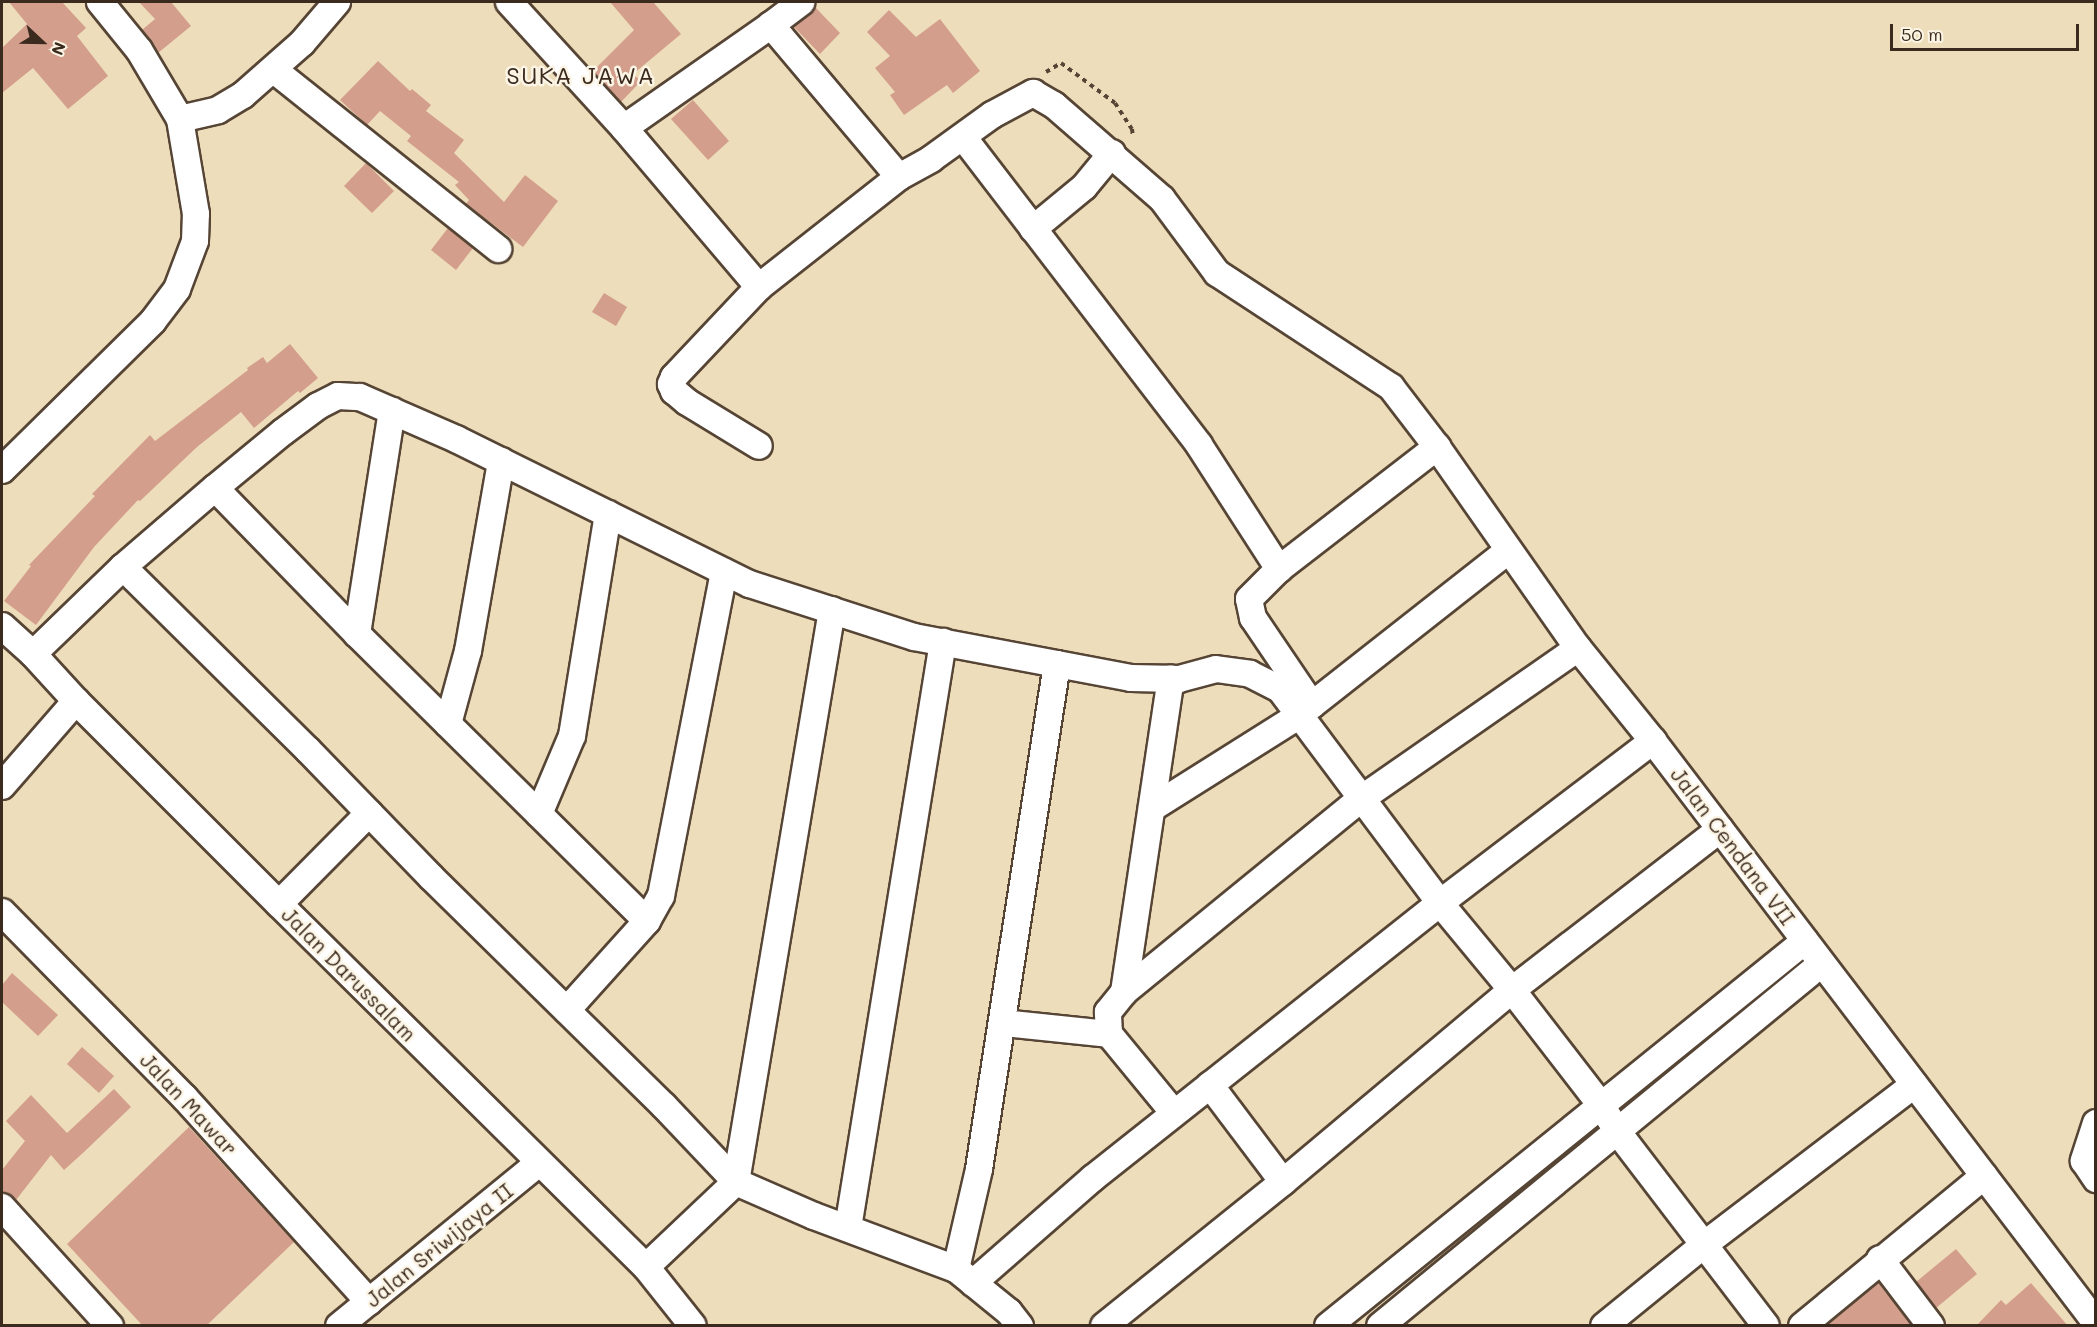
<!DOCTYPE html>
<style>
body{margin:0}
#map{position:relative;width:2097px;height:1327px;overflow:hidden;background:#edddba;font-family:Mali,sans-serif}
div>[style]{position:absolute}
.building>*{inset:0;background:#d39e8c}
.path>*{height:4px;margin-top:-2px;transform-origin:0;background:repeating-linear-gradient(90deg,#564535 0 4.5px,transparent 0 9px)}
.roads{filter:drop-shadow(2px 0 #564535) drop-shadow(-2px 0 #564535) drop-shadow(0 2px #564535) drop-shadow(0 -2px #564535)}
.minor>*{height:26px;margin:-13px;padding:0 13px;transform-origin:13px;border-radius:13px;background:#fff}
span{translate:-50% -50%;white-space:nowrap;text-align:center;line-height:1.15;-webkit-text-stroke:5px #fcf5e5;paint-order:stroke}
.street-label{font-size:21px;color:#3b2a1e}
.quarter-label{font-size:24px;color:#3b2a1e;letter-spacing:1.5px}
.frame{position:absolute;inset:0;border:3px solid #3b2a1e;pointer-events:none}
.north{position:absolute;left:12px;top:12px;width:60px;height:60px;-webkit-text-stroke:4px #fcf5e5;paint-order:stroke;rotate:112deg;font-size:16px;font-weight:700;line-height:24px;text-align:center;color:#3b2a1e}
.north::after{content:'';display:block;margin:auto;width:21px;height:27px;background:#3b2a1e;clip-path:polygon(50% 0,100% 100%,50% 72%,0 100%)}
.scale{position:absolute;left:1890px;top:24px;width:189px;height:27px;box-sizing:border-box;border:3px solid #3b2a1e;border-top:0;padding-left:8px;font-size:18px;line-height:21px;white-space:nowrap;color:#3b2a1e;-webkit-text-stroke:4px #fcf5e5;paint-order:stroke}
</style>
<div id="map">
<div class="building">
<div style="clip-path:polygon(9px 2px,62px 2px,86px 28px,77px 36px,108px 76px,68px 109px,33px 68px,2px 93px,2px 48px,27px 24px)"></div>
<div style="clip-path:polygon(139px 2px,171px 2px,191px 26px,158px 53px,142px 30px,155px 19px)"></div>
<div style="clip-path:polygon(610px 2px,653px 2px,681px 34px,633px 74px,641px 81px,621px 102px,593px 71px,634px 30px)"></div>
<div style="clip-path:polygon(815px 7px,840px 33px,820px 54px,794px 27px)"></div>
<div style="clip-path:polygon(889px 10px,916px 37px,940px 19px,980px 71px,953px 93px,947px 85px,904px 115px,890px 95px,895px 92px,875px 68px,890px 56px,867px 32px)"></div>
<div style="clip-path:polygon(378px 61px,410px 91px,412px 89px,431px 105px,426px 111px,464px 140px,454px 153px,504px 202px,525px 175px,558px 201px,523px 247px,466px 204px,469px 200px,455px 185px,459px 182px,407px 141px,411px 136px,380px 111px,367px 125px,340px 100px)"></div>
<div style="clip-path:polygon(693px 100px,729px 141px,708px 160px,671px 119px)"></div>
<div style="clip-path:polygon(366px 163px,394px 191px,372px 213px,344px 186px)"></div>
<div style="clip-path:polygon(448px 228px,473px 248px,456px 270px,431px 250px)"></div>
<div style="clip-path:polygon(604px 293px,627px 307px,616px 326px,592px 312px)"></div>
<div style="clip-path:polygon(290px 344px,318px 378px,300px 393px,298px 391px,254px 428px,241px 412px,197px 447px,140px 501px,138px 500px,94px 547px,36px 625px,4px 601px,31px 566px,29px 565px,95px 496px,92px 494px,150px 435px,155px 441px,248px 370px,247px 368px,263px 357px,267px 363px)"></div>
<div style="clip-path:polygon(12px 973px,58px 1015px,38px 1036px,2px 1002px,2px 985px)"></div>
<div style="clip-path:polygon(82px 1047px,114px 1076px,99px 1093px,67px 1064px)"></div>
<div style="clip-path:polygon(114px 1089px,131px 1107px,84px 1152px,64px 1170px,51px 1155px,16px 1200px,7px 1193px,2px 1192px,2px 1170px,25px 1141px,6px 1121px,31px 1095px,67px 1133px)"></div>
<div style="clip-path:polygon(189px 1127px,294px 1242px,206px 1326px,143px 1326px,67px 1244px)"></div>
<div style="clip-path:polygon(1956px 1249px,1977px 1274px,1936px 1308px,1916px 1282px)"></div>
<div style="clip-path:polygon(1879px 1282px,1912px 1326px,1826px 1326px)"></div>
<div style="clip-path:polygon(2031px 1283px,2068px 1326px,1976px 1326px,2001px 1300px,2006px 1305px)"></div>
</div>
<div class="path">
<div style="left:1046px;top:72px;width:17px;rotate:-31deg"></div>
<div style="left:1061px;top:63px;width:67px;rotate:36.5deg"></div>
<div style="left:1115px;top:103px;width:31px;rotate:57deg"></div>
<div style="left:1132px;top:129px;width:8px;rotate:83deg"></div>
</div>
<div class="roads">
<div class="minor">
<div style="left:509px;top:2px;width:171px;rotate:47.6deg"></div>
<div style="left:624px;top:128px;width:209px;rotate:49.7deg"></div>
<div style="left:759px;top:287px;width:124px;rotate:133.4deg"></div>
<div style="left:674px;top:377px;width:8px;rotate:113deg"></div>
<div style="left:671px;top:384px;width:8px;rotate:67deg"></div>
<div style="left:674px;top:391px;width:17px;rotate:40deg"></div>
<div style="left:687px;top:402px;width:84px;rotate:31.4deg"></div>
<div style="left:274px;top:70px;width:287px;rotate:38.6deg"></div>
<div style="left:180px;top:119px;width:39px;rotate:-13deg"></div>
<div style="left:218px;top:110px;width:29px;rotate:-31deg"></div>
<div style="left:243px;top:95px;width:79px;rotate:-41.4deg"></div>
<div style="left:302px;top:43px;width:54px;rotate:-49.5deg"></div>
<div style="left:624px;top:128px;width:179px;rotate:-35deg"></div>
<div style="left:771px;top:25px;width:38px;rotate:-37deg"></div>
<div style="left:963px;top:137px;width:388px;rotate:52.5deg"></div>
<div style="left:1199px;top:445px;width:148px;rotate:57.2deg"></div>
<div style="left:899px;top:177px;width:37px;rotate:-29deg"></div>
<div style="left:931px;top:159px;width:75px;rotate:-35.8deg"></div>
<div style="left:992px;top:115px;width:47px;rotate:-28.2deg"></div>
<div style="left:1033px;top:93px;width:24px;rotate:30deg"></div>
<div style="left:1054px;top:105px;width:143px;rotate:41deg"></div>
<div style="left:1162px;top:199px;width:92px;rotate:53.4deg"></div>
<div style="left:1217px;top:273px;width:208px;rotate:33.2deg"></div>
<div style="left:1391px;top:387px;width:76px;rotate:52.5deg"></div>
<div style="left:1437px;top:447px;width:246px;rotate:55deg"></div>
<div style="left:1578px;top:648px;width:119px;rotate:51.1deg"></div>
<div style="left:1653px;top:741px;width:731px;rotate:52.72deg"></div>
<div style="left:1033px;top:229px;width:66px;rotate:-39.5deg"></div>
<div style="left:1084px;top:187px;width:44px;rotate:-50.5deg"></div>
<div style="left:759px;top:287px;width:178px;rotate:-38.2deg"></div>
<div style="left:899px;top:177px;width:199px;rotate:-130.1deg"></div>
<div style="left:2px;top:470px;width:212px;rotate:-44.6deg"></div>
<div style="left:153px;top:321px;width:40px;rotate:-53deg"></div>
<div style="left:177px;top:289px;width:51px;rotate:-69.4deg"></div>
<div style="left:195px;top:241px;width:27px;rotate:-88deg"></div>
<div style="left:196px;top:214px;width:96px;rotate:-99.6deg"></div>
<div style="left:180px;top:119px;width:80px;rotate:-120.7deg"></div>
<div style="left:139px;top:50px;width:62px;rotate:-129.1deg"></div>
<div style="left:215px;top:488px;width:204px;rotate:45.8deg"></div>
<div style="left:357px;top:634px;width:408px;rotate:44.7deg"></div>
<div style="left:647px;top:921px;width:120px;rotate:132deg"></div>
<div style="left:123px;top:567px;width:260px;rotate:44.7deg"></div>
<div style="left:308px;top:750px;width:177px;rotate:45.9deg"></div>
<div style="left:431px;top:877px;width:327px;rotate:44.5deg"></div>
<div style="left:664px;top:1106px;width:105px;rotate:46.5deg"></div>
<div style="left:2px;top:626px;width:42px;rotate:42.1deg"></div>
<div style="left:33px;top:654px;width:64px;rotate:47.5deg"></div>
<div style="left:76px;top:701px;width:287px;rotate:45deg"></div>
<div style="left:279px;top:904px;width:516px;rotate:44.69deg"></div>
<div style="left:646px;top:1267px;width:75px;rotate:51.5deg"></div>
<div style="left:357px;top:634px;width:226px;rotate:-81.1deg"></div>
<div style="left:33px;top:654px;width:125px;rotate:-44deg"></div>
<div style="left:123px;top:567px;width:121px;rotate:-40.7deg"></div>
<div style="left:215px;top:488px;width:88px;rotate:-39.5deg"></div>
<div style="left:283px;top:432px;width:44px;rotate:-36.6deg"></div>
<div style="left:318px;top:406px;width:22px;rotate:-27deg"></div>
<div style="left:338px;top:396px;width:22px;rotate:3deg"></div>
<div style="left:360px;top:397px;width:105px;rotate:23.6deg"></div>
<div style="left:456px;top:439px;width:328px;rotate:26.3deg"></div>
<div style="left:750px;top:584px;width:172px;rotate:17.9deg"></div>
<div style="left:914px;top:637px;width:221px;rotate:10.7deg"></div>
<div style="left:1131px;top:678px;width:48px;rotate:1.2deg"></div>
<div style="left:1179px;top:679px;width:38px;rotate:-15deg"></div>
<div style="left:1216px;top:669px;width:34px;rotate:8deg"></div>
<div style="left:1250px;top:674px;width:34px;rotate:27deg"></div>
<div style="left:1280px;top:689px;width:267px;rotate:53.2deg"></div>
<div style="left:1440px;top:903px;width:113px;rotate:50.4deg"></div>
<div style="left:1512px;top:990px;width:145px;rotate:52.3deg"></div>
<div style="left:1601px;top:1105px;width:31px;rotate:58deg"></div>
<div style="left:1617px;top:1131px;width:245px;rotate:52.6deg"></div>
<div style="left:1312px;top:705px;width:105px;rotate:-124.1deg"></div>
<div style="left:1253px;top:618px;width:19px;rotate:-102deg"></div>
<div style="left:1249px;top:599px;width:42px;rotate:-45deg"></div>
<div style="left:1279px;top:569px;width:200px;rotate:-37.7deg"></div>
<div style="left:448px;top:724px;width:76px;rotate:-74.7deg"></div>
<div style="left:468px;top:651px;width:193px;rotate:-80.1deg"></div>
<div style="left:2px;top:786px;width:113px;rotate:-49deg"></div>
<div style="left:1152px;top:808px;width:173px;rotate:-32.2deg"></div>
<div style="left:1298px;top:716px;width:267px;rotate:-38.2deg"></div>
<div style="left:539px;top:814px;width:85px;rotate:-67.1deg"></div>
<div style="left:572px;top:736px;width:225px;rotate:-80.8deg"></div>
<div style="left:279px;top:904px;width:128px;rotate:-45.3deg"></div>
<div style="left:2px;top:912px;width:260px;rotate:45.5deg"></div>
<div style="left:184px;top:1097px;width:276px;rotate:47.9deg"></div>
<div style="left:647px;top:921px;width:29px;rotate:-61deg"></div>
<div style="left:661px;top:896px;width:330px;rotate:-79deg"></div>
<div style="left:1124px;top:992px;width:317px;rotate:-81.5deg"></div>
<div style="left:1003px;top:1023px;width:107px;rotate:5.9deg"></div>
<div style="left:1210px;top:1085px;width:121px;rotate:53deg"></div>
<div style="left:1174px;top:1113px;width:102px;rotate:-129.4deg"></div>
<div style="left:1109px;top:1034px;width:22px;rotate:-93deg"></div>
<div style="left:1108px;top:1012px;width:26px;rotate:-51deg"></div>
<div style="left:1124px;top:992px;width:306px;rotate:-39.2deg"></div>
<div style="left:1361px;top:799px;width:264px;rotate:-34.8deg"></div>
<div style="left:2096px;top:1123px;width:40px;rotate:108deg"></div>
<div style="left:2084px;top:1161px;width:22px;rotate:56deg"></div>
<div style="left:736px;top:1182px;width:580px;rotate:-80.47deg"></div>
<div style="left:2px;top:1207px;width:161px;rotate:47.8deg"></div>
<div style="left:848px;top:1228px;width:594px;rotate:-80.79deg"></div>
<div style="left:1880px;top:1259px;width:84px;rotate:52.7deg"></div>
<div style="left:646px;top:1267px;width:124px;rotate:-43.4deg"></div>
<div style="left:736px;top:1182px;width:85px;rotate:23.6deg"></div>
<div style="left:814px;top:1216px;width:152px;rotate:20.5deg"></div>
<div style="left:956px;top:1269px;width:68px;rotate:39.1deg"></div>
<div style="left:1009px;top:1312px;width:18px;rotate:52deg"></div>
<div style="left:956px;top:1269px;width:103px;rotate:-77deg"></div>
<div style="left:979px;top:1169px;width:511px;rotate:-81.22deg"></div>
<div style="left:973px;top:1283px;width:159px;rotate:-41.2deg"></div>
<div style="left:1093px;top:1178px;width:443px;rotate:-38.4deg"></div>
<div style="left:1440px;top:903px;width:268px;rotate:-37.3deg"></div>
<div style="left:339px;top:1326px;width:258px;rotate:-39.2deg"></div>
<div style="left:1104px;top:1326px;width:230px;rotate:-38.8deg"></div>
<div style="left:1283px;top:1182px;width:299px;rotate:-40deg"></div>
<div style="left:1512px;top:990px;width:263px;rotate:-37.7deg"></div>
<div style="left:1328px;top:1326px;width:613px;rotate:-38.91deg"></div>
<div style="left:1380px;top:1326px;width:571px;rotate:-39.38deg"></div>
<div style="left:1604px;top:1326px;width:130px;rotate:-39.1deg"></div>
<div style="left:1705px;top:1244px;width:263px;rotate:-37.3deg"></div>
<div style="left:1802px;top:1326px;width:236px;rotate:-39.5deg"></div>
</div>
</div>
<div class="street-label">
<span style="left:1733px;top:846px;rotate:53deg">Jalan Cendana VII</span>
<span style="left:349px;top:974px;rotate:45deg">Jalan Darussalam</span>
<span style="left:189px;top:1104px;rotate:47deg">Jalan Mawar</span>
<span style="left:439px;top:1245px;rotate:-39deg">Jalan Sriwijaya II</span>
</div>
<div class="quarter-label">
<span style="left:581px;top:75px">SUKA JAWA</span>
</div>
<div class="frame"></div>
<div class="north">N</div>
<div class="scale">50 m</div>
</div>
